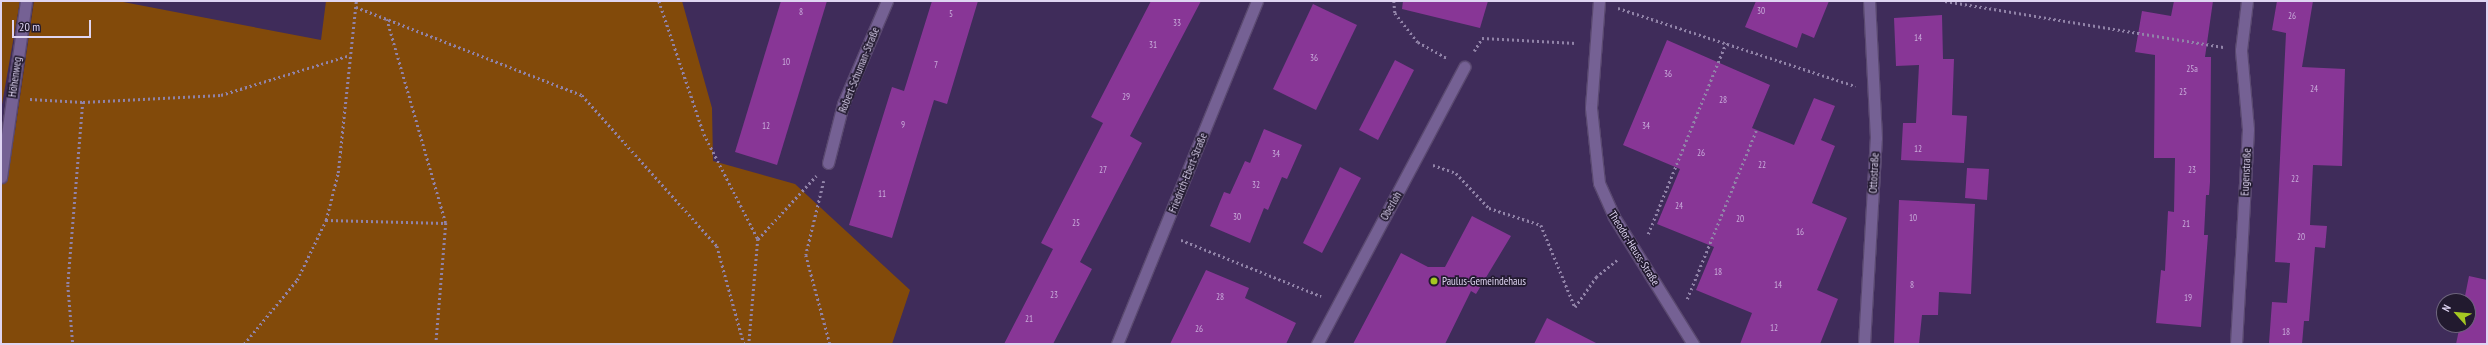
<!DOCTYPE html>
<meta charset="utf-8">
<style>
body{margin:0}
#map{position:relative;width:2488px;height:345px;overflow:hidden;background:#3f2c5a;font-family:"PT Sans Narrow",sans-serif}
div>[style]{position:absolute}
.green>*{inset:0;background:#824a0a}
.building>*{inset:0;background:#883696}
.path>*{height:2.5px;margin-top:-1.25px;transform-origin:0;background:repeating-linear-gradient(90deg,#9183a8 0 2px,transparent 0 5px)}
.roads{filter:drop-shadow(1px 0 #5a4970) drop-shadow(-1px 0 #5a4970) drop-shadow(0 1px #5a4970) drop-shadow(0 -1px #5a4970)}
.minor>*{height:11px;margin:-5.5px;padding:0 5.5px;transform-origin:5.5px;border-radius:5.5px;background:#756194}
.dots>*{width:11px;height:11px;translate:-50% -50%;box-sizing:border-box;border:2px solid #221a2f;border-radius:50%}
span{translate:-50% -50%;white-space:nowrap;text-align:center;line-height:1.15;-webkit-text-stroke:3.5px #221a2f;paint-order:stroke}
.number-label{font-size:9px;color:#c9addb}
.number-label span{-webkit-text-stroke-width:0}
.street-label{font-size:11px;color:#dfd5f2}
.poi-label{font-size:11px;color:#dfd5f2}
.left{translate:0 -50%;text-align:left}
.frame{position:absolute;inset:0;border:2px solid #dfd5f2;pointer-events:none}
.north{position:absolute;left:2436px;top:293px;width:40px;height:40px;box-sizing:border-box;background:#221a2f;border:1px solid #6e657d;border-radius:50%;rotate:297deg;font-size:11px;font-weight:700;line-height:16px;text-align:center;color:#dfd5f2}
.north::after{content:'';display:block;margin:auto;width:14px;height:18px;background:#a5c822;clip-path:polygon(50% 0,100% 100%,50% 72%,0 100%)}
.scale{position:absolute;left:12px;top:20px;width:79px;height:18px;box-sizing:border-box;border:2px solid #dfd5f2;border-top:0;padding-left:5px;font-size:12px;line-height:14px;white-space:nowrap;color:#dfd5f2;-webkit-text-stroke:3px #221a2f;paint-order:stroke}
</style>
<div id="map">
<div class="green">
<div style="clip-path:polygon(1px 1px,20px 1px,1px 110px)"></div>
<div style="clip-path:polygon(34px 1px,118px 1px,321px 40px,326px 1px,682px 1px,712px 108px,713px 161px,795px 184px,910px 290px,892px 344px,1px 344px,1px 131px,15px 131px)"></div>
</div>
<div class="building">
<div style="clip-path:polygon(781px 1px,827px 1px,777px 165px,735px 152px)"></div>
<div style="clip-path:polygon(932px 1px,978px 1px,947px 104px,934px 100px,892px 238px,849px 225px,892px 87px,904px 91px)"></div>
<div style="clip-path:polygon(1151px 1px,1201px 1px,1130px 136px,1142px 143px,1080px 262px,1092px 269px,1053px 344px,1004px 344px,1053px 249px,1041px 243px,1103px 123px,1091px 117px)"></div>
<div style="clip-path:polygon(1403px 1px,1488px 1px,1480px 28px,1402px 9px)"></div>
<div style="clip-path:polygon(1756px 1px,1829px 1px,1814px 38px,1802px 33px,1797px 48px,1745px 27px)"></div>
<div style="clip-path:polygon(2174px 1px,2213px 1px,2205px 57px,2211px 57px,2210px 182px,2209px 195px,2206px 195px,2204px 235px,2208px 235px,2201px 327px,2156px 323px,2161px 270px,2165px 271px,2168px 211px,2174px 212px,2175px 158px,2154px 158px,2155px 55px,2135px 52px,2142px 11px,2171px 16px)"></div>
<div style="clip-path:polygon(2277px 1px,2313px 1px,2302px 67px,2345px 69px,2342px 166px,2313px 165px,2310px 225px,2327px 226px,2325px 248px,2315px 247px,2309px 321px,2304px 321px,2302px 344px,2269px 343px,2272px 302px,2287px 303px,2290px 263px,2275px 262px,2286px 33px,2272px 30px)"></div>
<div style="clip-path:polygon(1313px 4px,1357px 25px,1316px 110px,1273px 89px)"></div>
<div style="clip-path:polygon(1942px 15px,1943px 59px,1954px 59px,1952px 115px,1967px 116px,1964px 163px,1901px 160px,1903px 123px,1916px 123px,1919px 65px,1896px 66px,1894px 18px)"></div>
<div style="clip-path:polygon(1667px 40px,1770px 85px,1752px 128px,1794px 145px,1814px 98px,1835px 106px,1821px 140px,1835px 146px,1812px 203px,1847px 218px,1817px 290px,1838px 299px,1820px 344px,1740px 344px,1752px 313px,1696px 290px,1714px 247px,1657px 224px,1680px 169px,1623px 145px)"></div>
<div style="clip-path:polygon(1395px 60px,1414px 70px,1378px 140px,1359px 130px)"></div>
<div style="clip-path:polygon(1264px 129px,1302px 145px,1287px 179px,1282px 177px,1268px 210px,1264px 208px,1250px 243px,1210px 226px,1224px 192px,1230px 194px,1245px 161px,1250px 163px)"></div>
<div style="clip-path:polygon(1340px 167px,1361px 178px,1322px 253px,1303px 243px)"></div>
<div style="clip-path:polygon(1967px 168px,1989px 169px,1987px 200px,1965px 198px)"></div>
<div style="clip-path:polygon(1899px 200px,1975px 204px,1971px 294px,1939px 292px,1938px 315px,1922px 315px,1919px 344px,1894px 344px)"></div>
<div style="clip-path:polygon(1472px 216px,1511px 236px,1476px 294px,1471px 291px,1445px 344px,1353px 344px,1401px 253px,1428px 267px,1445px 267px)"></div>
<div style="clip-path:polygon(1206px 270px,1249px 288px,1245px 298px,1296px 323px,1286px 344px,1170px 344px)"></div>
<div style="clip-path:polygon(2469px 276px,2487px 280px,2487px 344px,2456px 344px,2460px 325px,2468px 325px,2468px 301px,2464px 301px)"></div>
<div style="clip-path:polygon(1547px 318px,1598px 344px,1534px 344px)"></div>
</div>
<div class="path">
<div style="left:659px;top:1px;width:140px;rotate:71.3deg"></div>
<div style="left:704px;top:134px;width:118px;rotate:62.8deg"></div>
<div style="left:758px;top:239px;width:105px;rotate:94.9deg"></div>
<div style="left:1394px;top:1px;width:12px;rotate:85deg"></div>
<div style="left:1395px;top:13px;width:37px;rotate:52deg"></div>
<div style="left:1418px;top:42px;width:33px;rotate:29deg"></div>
<div style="left:1945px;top:1px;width:282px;rotate:9.4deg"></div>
<div style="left:356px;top:7px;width:243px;rotate:21.3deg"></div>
<div style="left:582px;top:95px;width:203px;rotate:48.2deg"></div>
<div style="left:717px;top:246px;width:102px;rotate:74.6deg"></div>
<div style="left:1618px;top:8px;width:250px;rotate:18.2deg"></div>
<div style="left:387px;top:19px;width:212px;rotate:73.9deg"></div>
<div style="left:446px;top:223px;width:121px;rotate:94.7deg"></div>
<div style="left:1474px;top:51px;width:15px;rotate:-58deg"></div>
<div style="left:1482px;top:38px;width:94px;rotate:3deg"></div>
<div style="left:30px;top:99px;width:53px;rotate:3.2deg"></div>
<div style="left:83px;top:102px;width:184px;rotate:94.7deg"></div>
<div style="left:68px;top:285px;width:59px;rotate:85.2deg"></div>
<div style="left:83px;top:102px;width:138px;rotate:-2.9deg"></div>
<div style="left:221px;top:95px;width:135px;rotate:-17.2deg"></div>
<div style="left:1433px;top:165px;width:24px;rotate:19deg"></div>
<div style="left:1456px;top:173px;width:48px;rotate:46.7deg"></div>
<div style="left:1489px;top:208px;width:55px;rotate:18.1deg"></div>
<div style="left:1541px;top:225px;width:89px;rotate:67.5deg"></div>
<div style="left:1575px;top:307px;width:37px;rotate:-55deg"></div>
<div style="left:1596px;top:277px;width:27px;rotate:-39deg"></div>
<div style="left:824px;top:181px;width:76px;rotate:103.7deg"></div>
<div style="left:806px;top:255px;width:92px;rotate:74.9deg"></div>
<div style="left:326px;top:220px;width:120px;rotate:1.4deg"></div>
<div style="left:1648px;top:234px;width:206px;rotate:-67.8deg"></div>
<div style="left:758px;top:239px;width:86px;rotate:-47.4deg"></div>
<div style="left:1181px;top:240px;width:151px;rotate:21.8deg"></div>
<div style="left:1687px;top:299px;width:182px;rotate:-67.7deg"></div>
<div style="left:244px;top:344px;width:83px;rotate:-50.4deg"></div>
<div style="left:297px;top:280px;width:67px;rotate:-64.2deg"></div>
<div style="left:326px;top:220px;width:49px;rotate:-75.7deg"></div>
<div style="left:338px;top:173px;width:173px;rotate:-84deg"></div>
</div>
<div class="roads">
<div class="minor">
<div style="left:1599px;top:1px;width:107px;rotate:94.3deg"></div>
<div style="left:1591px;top:108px;width:75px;rotate:83.9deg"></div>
<div style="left:1599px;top:183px;width:37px;rotate:66deg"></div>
<div style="left:1614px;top:217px;width:150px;rotate:58.1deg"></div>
<div style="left:828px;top:163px;width:61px;rotate:-75.7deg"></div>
<div style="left:843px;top:104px;width:112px;rotate:-66.9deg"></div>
<div style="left:1px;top:177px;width:178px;rotate:-81.9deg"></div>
<div style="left:1117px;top:344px;width:370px;rotate:-67.8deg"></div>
<div style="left:1317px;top:344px;width:314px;rotate:-62deg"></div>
<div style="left:1864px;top:344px;width:206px;rotate:-86.7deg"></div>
<div style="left:1876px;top:138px;width:137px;rotate:-92.9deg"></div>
<div style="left:2236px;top:344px;width:215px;rotate:-86.8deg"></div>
<div style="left:2248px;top:129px;width:79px;rotate:-95.1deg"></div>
<div style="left:2241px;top:50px;width:49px;rotate:-83deg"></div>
</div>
</div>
<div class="dots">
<div style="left:1434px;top:281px;background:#a5c822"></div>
</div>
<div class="number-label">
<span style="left:1761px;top:11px">30</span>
<span style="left:801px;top:12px">8</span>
<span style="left:951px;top:14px">5</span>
<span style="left:2292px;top:16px">26</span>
<span style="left:1177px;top:23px">33</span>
<span style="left:1918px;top:38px">14</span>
<span style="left:1153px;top:45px">31</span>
<span style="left:1314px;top:58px">36</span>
<span style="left:786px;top:62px">10</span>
<span style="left:936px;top:65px">7</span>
<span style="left:2192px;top:69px">25a</span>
<span style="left:1668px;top:74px">36</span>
<span style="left:2314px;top:89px">24</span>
<span style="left:2183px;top:92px">25</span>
<span style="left:1126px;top:97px">29</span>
<span style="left:1723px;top:100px">28</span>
<span style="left:903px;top:125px">9</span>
<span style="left:766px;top:126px">12</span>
<span style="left:1646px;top:126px">34</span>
<span style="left:1918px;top:149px">12</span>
<span style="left:1701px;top:153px">26</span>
<span style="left:1276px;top:154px">34</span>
<span style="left:1762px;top:165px">22</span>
<span style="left:1103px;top:170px">27</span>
<span style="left:2192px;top:170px">23</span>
<span style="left:2295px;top:179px">22</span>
<span style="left:1256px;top:185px">32</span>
<span style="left:882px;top:194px">11</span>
<span style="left:1679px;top:206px">24</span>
<span style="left:1237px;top:217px">30</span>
<span style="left:1913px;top:218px">10</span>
<span style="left:1740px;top:219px">20</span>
<span style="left:1076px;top:223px">25</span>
<span style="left:2186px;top:224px">21</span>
<span style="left:1800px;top:232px">16</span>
<span style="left:2301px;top:237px">20</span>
<span style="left:1718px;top:272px">18</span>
<span style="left:1778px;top:285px">14</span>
<span style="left:1912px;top:285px">8</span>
<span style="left:1054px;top:295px">23</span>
<span style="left:1220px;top:297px">28</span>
<span style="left:2188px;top:298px">19</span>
<span style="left:1029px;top:319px">21</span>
<span style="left:1774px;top:328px">12</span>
<span style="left:1199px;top:329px">26</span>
<span style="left:2286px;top:332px">18</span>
</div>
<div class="street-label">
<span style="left:859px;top:70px;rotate:-68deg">Robert-Schuman-Straße</span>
<span style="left:15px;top:77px;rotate:-82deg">Höhenweg</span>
<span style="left:2246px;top:172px;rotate:-87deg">Eugenstraße</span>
<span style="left:1188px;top:173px;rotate:-68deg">Friedrich-Ebert-Straße</span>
<span style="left:1874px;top:173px;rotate:-87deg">Ottostraße</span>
<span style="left:1391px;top:206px;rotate:-60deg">Oberloh</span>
<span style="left:1634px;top:248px;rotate:58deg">Theodor-Heuss-Straße</span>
</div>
<div class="poi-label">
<span class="left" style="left:1442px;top:281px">Paulus-Gemeindehaus</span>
</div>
<div class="frame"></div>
<div class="north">N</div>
<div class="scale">20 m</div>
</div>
